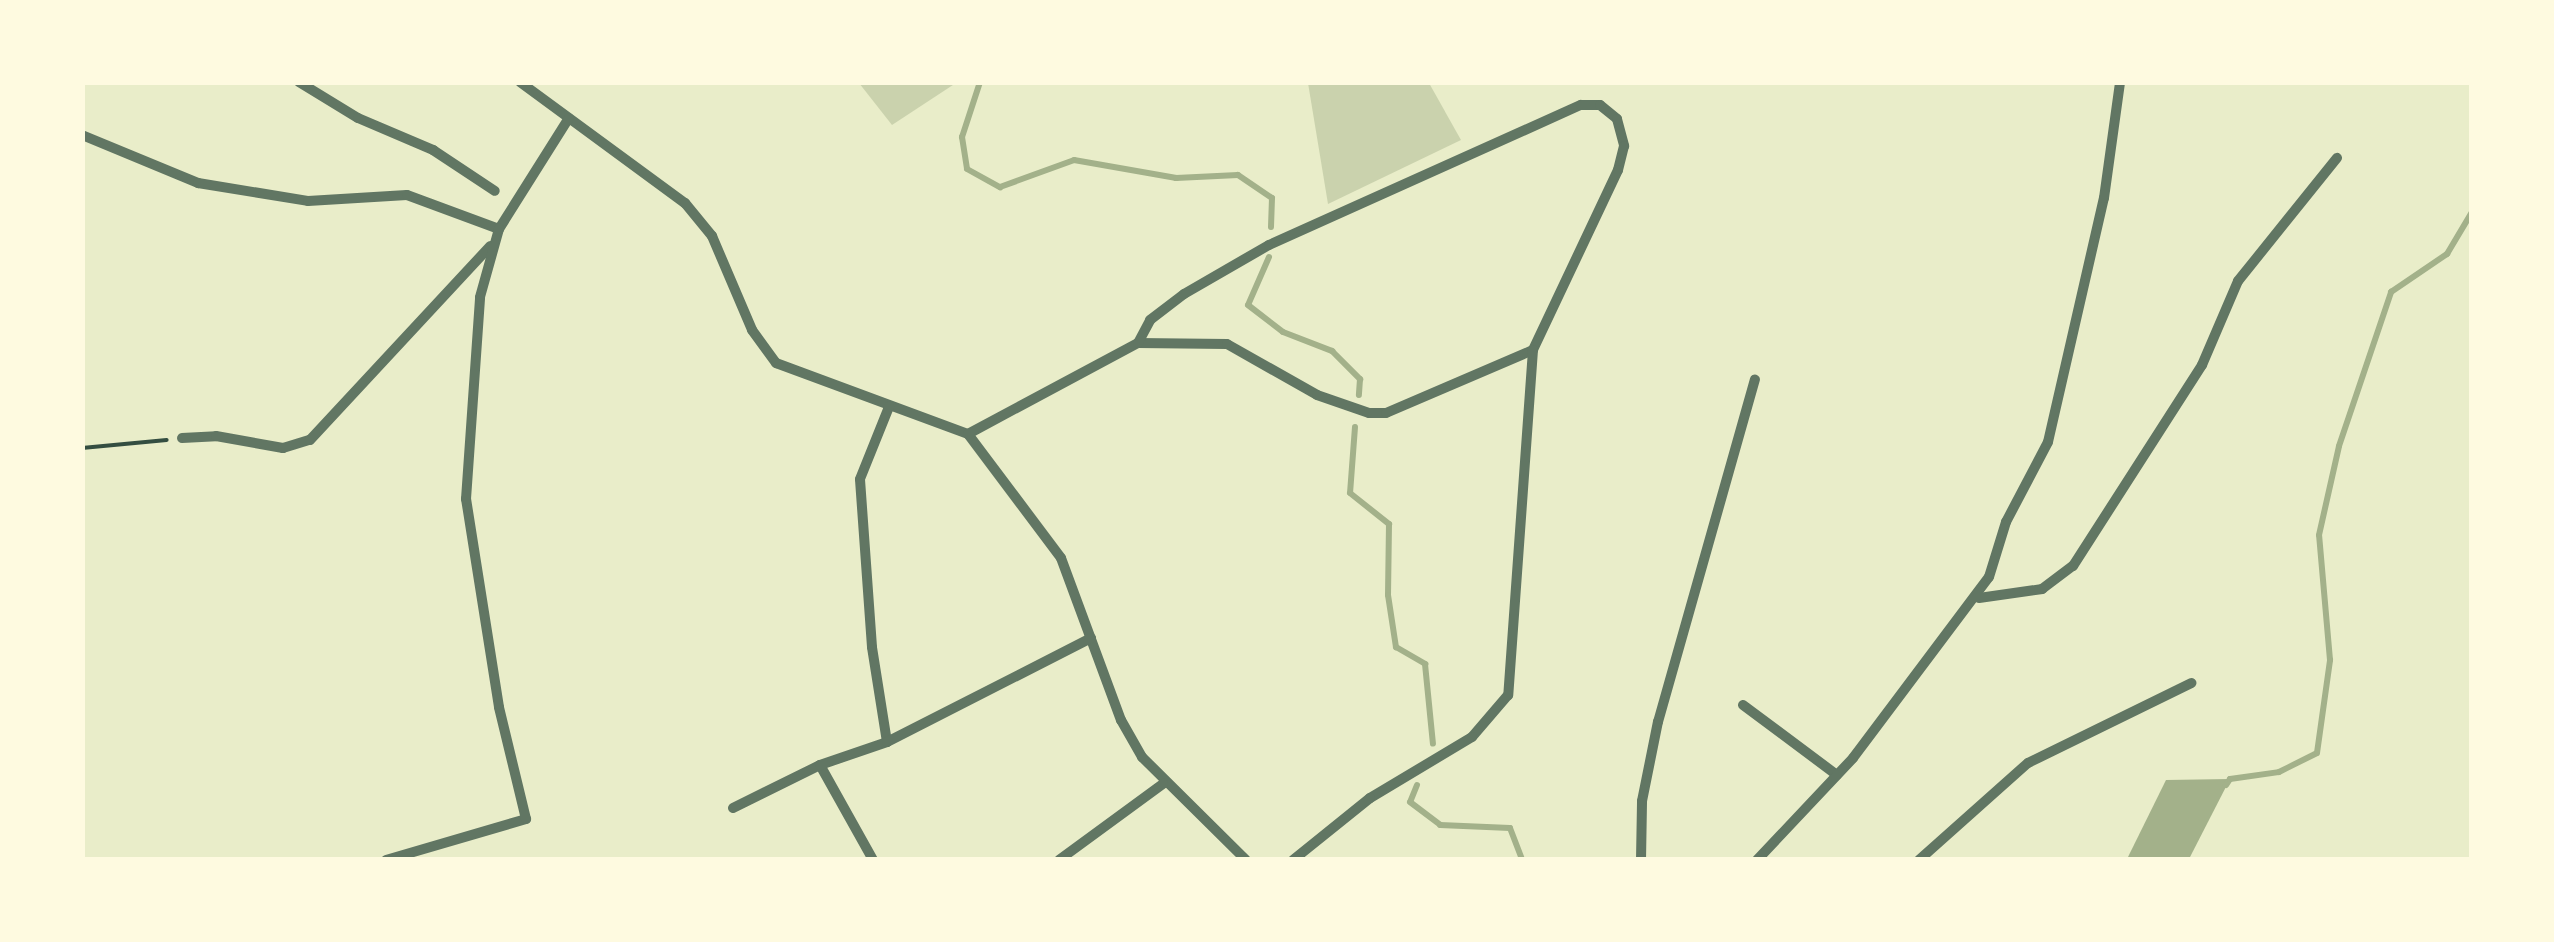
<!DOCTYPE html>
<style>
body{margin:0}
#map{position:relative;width:2554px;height:942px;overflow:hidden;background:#e9edc9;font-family:Manrope,sans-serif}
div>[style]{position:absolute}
.green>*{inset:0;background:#cad2ad}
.water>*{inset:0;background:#a3b18a}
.stream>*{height:6px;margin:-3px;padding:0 3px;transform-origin:3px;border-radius:3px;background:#a3b18a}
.path>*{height:4px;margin:-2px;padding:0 2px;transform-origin:2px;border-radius:2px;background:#344e41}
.minor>*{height:10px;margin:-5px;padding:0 5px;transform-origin:5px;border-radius:5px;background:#617663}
span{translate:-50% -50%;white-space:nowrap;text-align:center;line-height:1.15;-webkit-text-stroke:9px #fefae0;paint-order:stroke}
.frame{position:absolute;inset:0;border:85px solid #fefae0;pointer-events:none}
</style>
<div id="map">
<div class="green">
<div style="clip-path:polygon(859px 83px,956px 83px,892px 125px)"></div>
<div style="clip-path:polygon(1308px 83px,1429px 83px,1461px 140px,1328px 204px)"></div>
</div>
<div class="water">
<div style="clip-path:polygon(2230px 779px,2189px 859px,2127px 859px,2166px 780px)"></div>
</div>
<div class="stream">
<div style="left:980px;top:82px;width:58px;rotate:108.1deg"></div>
<div style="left:962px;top:137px;width:32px;rotate:81deg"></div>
<div style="left:967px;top:169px;width:38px;rotate:29deg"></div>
<div style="left:1000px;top:187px;width:79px;rotate:-20deg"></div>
<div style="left:1074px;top:160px;width:104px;rotate:10deg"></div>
<div style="left:1176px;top:178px;width:62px;rotate:-2.8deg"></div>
<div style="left:1238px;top:175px;width:41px;rotate:34.1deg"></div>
<div style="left:1272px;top:198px;width:29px;rotate:92deg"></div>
<div style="left:2472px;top:154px;width:12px;rotate:90deg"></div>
<div style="left:1269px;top:257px;width:52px;rotate:113.6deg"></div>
<div style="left:1248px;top:305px;width:44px;rotate:37.6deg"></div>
<div style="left:1283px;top:332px;width:53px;rotate:21.2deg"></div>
<div style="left:1332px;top:351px;width:40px;rotate:45deg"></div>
<div style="left:1360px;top:379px;width:16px;rotate:94deg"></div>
<div style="left:1355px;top:427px;width:66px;rotate:94.3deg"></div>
<div style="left:1350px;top:493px;width:50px;rotate:38.5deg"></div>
<div style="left:1389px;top:524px;width:71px;rotate:90.8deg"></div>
<div style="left:1388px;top:595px;width:53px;rotate:81.3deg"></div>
<div style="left:1396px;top:647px;width:34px;rotate:30deg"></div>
<div style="left:1425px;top:664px;width:80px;rotate:84.3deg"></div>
<div style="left:1417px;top:785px;width:18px;rotate:112deg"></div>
<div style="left:1410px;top:802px;width:38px;rotate:37deg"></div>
<div style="left:1440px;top:825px;width:70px;rotate:2.5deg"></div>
<div style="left:1510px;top:828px;width:34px;rotate:69deg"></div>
<div style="left:2226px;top:785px;width:7px;rotate:-56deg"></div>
<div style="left:2230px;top:779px;width:49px;rotate:-8.1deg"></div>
<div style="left:2279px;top:772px;width:42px;rotate:-26.6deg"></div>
<div style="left:2317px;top:753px;width:94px;rotate:-82deg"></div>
<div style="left:2330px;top:660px;width:125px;rotate:-95deg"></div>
<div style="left:2319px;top:535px;width:91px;rotate:-77.3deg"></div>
<div style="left:2339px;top:446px;width:163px;rotate:-71.3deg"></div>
<div style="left:2391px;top:292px;width:68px;rotate:-34.2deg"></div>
<div style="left:2447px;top:254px;width:49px;rotate:-59.2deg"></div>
</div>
<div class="path">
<div style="left:82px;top:448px;width:85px;rotate:-5.4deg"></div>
</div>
<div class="minor">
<div style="left:299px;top:82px;width:69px;rotate:31.4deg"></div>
<div style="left:358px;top:118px;width:82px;rotate:23.1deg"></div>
<div style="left:433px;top:150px;width:74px;rotate:33.5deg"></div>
<div style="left:520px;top:82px;width:205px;rotate:36.3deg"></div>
<div style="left:685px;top:203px;width:43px;rotate:50.7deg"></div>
<div style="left:712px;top:236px;width:102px;rotate:66.9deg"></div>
<div style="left:752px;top:330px;width:41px;rotate:54deg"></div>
<div style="left:776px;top:363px;width:205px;rotate:20.3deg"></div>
<div style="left:968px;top:434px;width:155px;rotate:53.1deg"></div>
<div style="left:1061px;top:558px;width:173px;rotate:69.7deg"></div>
<div style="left:1121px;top:720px;width:43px;rotate:60.4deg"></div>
<div style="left:1142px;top:757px;width:146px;rotate:44.7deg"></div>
<div style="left:82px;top:135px;width:126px;rotate:22.5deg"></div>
<div style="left:198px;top:183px;width:111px;rotate:9.3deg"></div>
<div style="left:308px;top:201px;width:99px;rotate:-3.5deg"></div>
<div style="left:407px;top:195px;width:98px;rotate:20.3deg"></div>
<div style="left:499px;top:229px;width:131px;rotate:-57.8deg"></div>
<div style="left:1138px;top:343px;width:89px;rotate:0.6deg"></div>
<div style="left:1227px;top:344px;width:103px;rotate:29.5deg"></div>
<div style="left:1317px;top:395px;width:55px;rotate:19.1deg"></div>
<div style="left:1369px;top:413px;width:17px"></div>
<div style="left:1386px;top:413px;width:160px;rotate:-23.2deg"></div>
<div style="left:968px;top:434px;width:193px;rotate:-28.2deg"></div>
<div style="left:1138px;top:343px;width:26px;rotate:-62deg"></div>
<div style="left:1150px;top:320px;width:43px;rotate:-37.4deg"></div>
<div style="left:1184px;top:294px;width:98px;rotate:-30deg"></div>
<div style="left:1269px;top:245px;width:342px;rotate:-24.2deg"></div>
<div style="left:1581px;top:105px;width:19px"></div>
<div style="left:1600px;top:105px;width:22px;rotate:39deg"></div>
<div style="left:1617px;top:119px;width:28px;rotate:75deg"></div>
<div style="left:1624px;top:146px;width:25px;rotate:104deg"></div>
<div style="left:1618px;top:170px;width:199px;rotate:115.3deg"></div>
<div style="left:1533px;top:350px;width:346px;rotate:94.1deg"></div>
<div style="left:1508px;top:695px;width:55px;rotate:130.6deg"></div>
<div style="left:1472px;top:737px;width:119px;rotate:149.1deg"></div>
<div style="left:1370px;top:798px;width:99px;rotate:141.2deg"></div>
<div style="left:182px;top:438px;width:34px;rotate:-3deg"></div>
<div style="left:216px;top:436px;width:68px;rotate:10.2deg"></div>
<div style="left:283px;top:448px;width:28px;rotate:-17deg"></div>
<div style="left:310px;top:440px;width:265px;rotate:-47.1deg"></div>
<div style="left:1979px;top:598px;width:64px;rotate:-8.1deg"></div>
<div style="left:2042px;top:589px;width:39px;rotate:-37deg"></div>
<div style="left:2073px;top:566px;width:239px;rotate:-57.3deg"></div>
<div style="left:2202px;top:365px;width:91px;rotate:-66.8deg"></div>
<div style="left:2238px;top:281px;width:158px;rotate:-51.2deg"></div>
<div style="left:1743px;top:705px;width:117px;rotate:36.7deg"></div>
<div style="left:887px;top:742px;width:96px;rotate:-99deg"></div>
<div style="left:872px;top:647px;width:168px;rotate:-94.1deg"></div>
<div style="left:860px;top:479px;width:78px;rotate:-68.1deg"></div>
<div style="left:820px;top:765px;width:109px;rotate:60.8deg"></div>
<div style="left:733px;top:808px;width:97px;rotate:-26.3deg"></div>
<div style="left:820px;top:765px;width:71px;rotate:-18.9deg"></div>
<div style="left:887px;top:742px;width:229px;rotate:-27deg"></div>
<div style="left:386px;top:860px;width:146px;rotate:-16.3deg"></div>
<div style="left:526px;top:819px;width:115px;rotate:-103.6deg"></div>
<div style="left:499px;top:707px;width:211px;rotate:-99deg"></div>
<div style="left:466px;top:499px;width:202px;rotate:-86deg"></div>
<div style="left:480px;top:297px;width:71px;rotate:-74.4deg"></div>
<div style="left:1059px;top:860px;width:129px;rotate:-36.2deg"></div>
<div style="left:1641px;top:860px;width:59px;rotate:-89deg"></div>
<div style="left:1642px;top:801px;width:81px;rotate:-78.6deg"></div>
<div style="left:1658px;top:722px;width:356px;rotate:-74.2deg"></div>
<div style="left:1757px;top:860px;width:140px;rotate:-46.7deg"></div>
<div style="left:1853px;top:758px;width:226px;rotate:-53.1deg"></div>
<div style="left:1989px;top:577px;width:58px;rotate:-72.8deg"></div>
<div style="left:2006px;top:522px;width:90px;rotate:-62.3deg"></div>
<div style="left:2048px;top:442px;width:250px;rotate:-77.1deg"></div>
<div style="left:2104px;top:198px;width:117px;rotate:-82.1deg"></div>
<div style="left:1919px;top:860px;width:146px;rotate:-41.7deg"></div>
<div style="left:2028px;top:763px;width:182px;rotate:-26.1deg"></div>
</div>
<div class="frame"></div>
</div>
